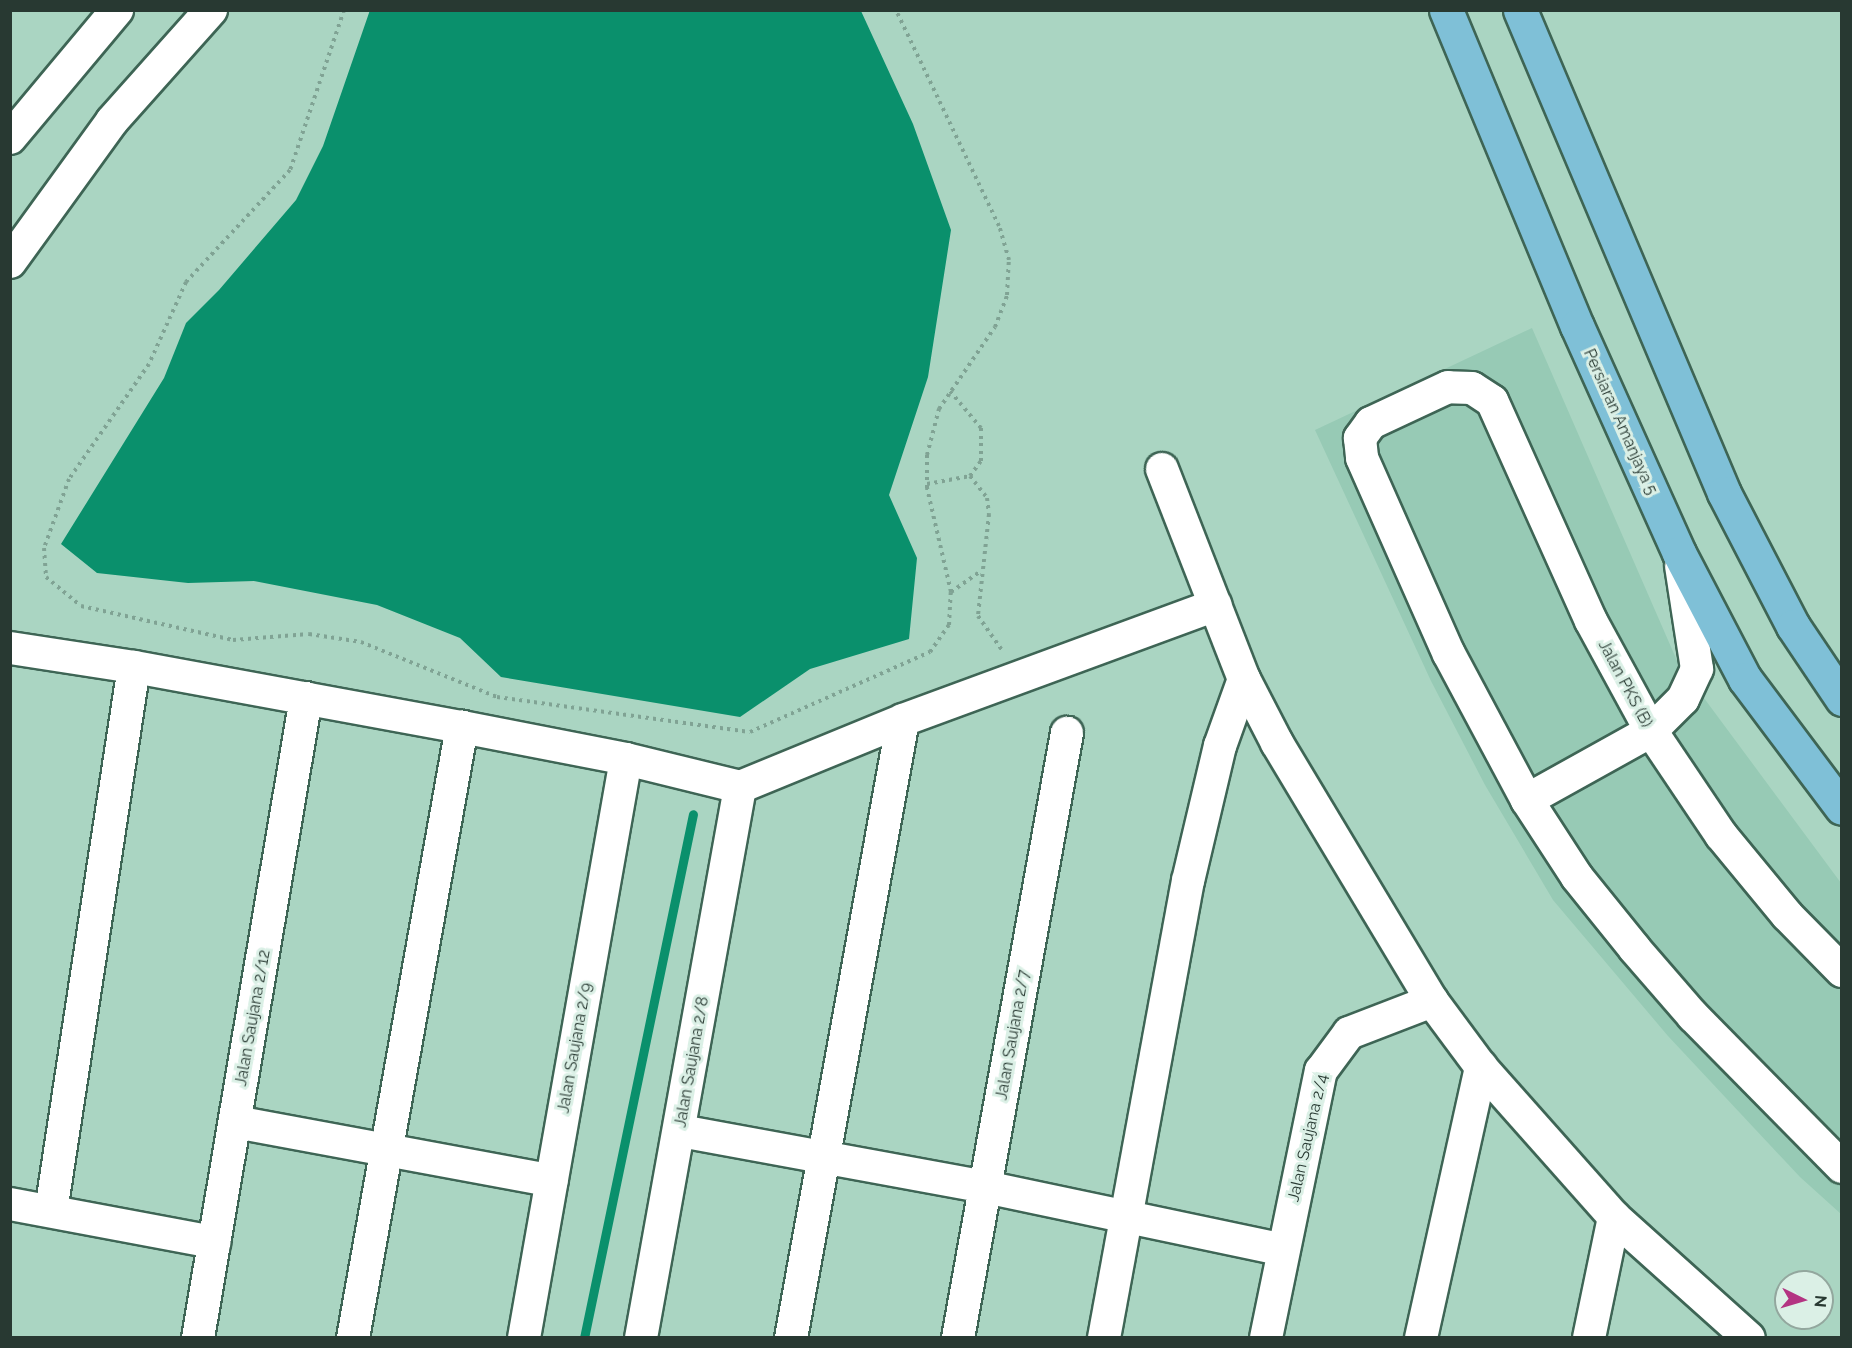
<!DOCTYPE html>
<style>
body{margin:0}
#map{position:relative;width:1852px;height:1348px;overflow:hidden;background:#aad5c2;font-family:Raleway,sans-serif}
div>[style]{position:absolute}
.built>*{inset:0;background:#97cab5}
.water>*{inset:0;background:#0a906c}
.stream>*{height:9px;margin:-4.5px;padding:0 4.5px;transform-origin:4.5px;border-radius:4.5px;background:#0a906c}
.path>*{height:4px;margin-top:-2px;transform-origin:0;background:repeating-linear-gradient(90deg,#80a394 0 3px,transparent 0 7.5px)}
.roads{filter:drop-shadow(2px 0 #3e6555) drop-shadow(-2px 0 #3e6555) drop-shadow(0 2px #3e6555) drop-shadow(0 -2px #3e6555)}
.minor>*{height:32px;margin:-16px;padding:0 16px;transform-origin:16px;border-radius:16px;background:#fff}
.major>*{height:33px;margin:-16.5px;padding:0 16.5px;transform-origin:16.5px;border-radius:16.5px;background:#7fc0d7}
span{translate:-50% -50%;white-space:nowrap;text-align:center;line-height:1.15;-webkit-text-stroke:6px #dbf0e6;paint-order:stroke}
.street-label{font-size:16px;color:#283932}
.frame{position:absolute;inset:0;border:12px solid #283932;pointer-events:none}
.north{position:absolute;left:1774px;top:1270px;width:60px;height:60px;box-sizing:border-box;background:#dbf0e6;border:2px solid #93a79e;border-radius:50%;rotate:95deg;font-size:16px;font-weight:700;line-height:24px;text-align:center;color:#283932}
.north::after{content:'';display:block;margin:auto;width:21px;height:27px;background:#b33482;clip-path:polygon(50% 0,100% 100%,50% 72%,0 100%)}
</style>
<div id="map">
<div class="built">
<div style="clip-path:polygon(1532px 328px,1678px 663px,1841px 883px,1841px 1214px,1800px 1177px,1668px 1036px,1553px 900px,1485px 785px,1431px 681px,1315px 430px)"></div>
</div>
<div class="water">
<div style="clip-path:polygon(370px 10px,861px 11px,913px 124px,951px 230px,928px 377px,889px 495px,917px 558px,909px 639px,810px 669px,740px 717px,501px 677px,460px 638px,377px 605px,254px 581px,188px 583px,97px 573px,61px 544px,164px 378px,186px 323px,219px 290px,296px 200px,323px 146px)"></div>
</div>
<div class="stream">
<div style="left:584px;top:1338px;width:535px;rotate:-78.25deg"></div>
</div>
<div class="path">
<div style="left:344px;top:10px;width:169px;rotate:108.6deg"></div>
<div style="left:290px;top:170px;width:153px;rotate:132.9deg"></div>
<div style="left:186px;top:282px;width:90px;rotate:114.3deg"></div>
<div style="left:149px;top:364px;width:140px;rotate:124.8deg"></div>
<div style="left:69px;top:479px;width:73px;rotate:109.9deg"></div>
<div style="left:44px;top:548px;width:29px;rotate:86deg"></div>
<div style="left:46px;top:577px;width:45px;rotate:39.6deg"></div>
<div style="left:81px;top:606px;width:156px;rotate:12.6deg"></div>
<div style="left:233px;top:640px;width:76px;rotate:-4.5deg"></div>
<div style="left:309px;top:634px;width:53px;rotate:8.7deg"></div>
<div style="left:361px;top:642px;width:147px;rotate:22deg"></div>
<div style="left:497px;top:697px;width:255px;rotate:7.9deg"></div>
<div style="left:750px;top:732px;width:197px;rotate:-24deg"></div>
<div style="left:930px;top:652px;width:33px;rotate:-55deg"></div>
<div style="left:949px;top:625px;width:33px;rotate:-87deg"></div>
<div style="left:951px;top:592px;width:107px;rotate:-103deg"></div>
<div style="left:927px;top:488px;width:33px;rotate:-90deg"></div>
<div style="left:927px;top:455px;width:48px;rotate:-75.4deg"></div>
<div style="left:939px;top:409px;width:99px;rotate:-55.7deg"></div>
<div style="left:995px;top:327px;width:34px;rotate:-69deg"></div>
<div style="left:1007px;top:295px;width:35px;rotate:-87deg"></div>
<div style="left:1009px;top:260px;width:35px;rotate:-106deg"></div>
<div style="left:999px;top:226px;width:239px;rotate:-115.5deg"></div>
<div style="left:970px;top:476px;width:28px;rotate:52deg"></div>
<div style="left:987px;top:498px;width:16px;rotate:83deg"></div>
<div style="left:989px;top:514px;width:103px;rotate:96.2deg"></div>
<div style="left:978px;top:616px;width:42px;rotate:54.8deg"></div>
<div style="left:927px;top:484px;width:44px;rotate:-10.5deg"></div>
<div style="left:970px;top:476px;width:19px;rotate:-54deg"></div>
<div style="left:981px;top:461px;width:33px;rotate:-90deg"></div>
<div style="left:981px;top:428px;width:48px;rotate:-130deg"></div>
<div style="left:951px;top:592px;width:35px;rotate:-35deg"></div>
</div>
<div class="roads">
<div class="minor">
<div style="left:10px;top:138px;width:167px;rotate:-50.1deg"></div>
<div style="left:10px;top:262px;width:174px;rotate:-54.1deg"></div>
<div style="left:112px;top:121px;width:149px;rotate:-48.3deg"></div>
<div style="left:1162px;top:469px;width:225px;rotate:68.7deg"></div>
<div style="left:1244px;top:679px;width:72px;rotate:62.7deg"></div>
<div style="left:1277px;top:743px;width:301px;rotate:59deg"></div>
<div style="left:1432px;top:1001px;width:82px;rotate:53.4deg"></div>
<div style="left:1481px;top:1067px;width:200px;rotate:48.4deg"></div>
<div style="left:1614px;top:1217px;width:181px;rotate:41.9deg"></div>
<div style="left:10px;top:648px;width:125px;rotate:8.7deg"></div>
<div style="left:134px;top:667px;width:333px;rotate:10.4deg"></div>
<div style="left:462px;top:727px;width:167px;rotate:11deg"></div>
<div style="left:626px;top:759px;width:117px;rotate:13.8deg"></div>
<div style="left:740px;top:787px;width:176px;rotate:-22.3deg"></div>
<div style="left:903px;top:720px;width:333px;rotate:-20.2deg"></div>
<div style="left:1527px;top:800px;width:142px;rotate:-29.1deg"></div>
<div style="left:1651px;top:731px;width:45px;rotate:-45deg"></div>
<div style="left:1683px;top:699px;width:33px;rotate:-65deg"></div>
<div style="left:1697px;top:669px;width:104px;rotate:-98.8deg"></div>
<div style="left:1842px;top:971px;width:78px;rotate:-134.5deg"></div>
<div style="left:1787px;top:915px;width:104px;rotate:-129.5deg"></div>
<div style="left:1721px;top:835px;width:125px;rotate:-123.9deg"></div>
<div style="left:1651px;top:731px;width:125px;rotate:-118.6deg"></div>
<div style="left:1591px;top:621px;width:241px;rotate:-114.2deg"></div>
<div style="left:1492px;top:401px;width:24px;rotate:-147deg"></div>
<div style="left:1472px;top:388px;width:24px;rotate:-178deg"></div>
<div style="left:1448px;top:387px;width:85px;rotate:154.9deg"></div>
<div style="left:1371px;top:423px;width:19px;rotate:126deg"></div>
<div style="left:1360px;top:438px;width:20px;rotate:84deg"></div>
<div style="left:1362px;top:458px;width:214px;rotate:66.1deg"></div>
<div style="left:1449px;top:654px;width:166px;rotate:61.9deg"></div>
<div style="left:1527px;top:800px;width:92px;rotate:57deg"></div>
<div style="left:1577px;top:877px;width:92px;rotate:51.1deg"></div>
<div style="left:1635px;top:949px;width:89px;rotate:49.1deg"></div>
<div style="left:1693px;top:1016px;width:212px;rotate:45.4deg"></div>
<div style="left:235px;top:1122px;width:322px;rotate:10.5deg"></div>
<div style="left:680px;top:1131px;width:310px;rotate:10.4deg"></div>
<div style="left:985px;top:1187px;width:305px;rotate:11.9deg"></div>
<div style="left:10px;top:1204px;width:208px;rotate:10.6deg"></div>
<div style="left:51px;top:1211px;width:550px;rotate:-81.33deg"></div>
<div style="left:198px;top:1338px;width:649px;rotate:-80.42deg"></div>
<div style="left:353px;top:1338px;width:621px;rotate:-79.89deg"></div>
<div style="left:524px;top:1338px;width:588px;rotate:-80.01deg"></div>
<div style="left:641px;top:1338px;width:560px;rotate:-79.81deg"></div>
<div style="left:791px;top:1338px;width:628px;rotate:-79.73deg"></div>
<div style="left:958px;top:1338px;width:615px;rotate:-79.79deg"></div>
<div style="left:1104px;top:1338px;width:465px;rotate:-79.6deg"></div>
<div style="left:1188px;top:881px;width:139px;rotate:-76.7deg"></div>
<div style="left:1220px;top:746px;width:71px;rotate:-70.3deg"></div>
<div style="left:1266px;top:1338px;width:273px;rotate:-78.4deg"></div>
<div style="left:1321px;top:1071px;width:47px;rotate:-53.6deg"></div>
<div style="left:1349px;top:1033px;width:89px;rotate:-21.1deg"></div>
<div style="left:1421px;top:1338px;width:278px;rotate:-77.5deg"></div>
<div style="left:1589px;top:1338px;width:124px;rotate:-78.3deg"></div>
</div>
<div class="major">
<div style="left:1446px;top:10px;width:342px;rotate:67.5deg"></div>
<div style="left:1577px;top:326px;width:249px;rotate:65.8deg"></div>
<div style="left:1679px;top:553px;width:142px;rotate:62.4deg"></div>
<div style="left:1745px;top:679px;width:161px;rotate:53.1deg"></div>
<div style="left:1520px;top:10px;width:524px;rotate:67.1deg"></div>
<div style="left:1724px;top:493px;width:150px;rotate:62.6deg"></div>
<div style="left:1793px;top:626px;width:88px;rotate:56.1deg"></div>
</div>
</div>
<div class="street-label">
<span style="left:1620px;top:422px;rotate:66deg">Persiaran Amanjaya 5</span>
<span style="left:1625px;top:684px;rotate:62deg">Jalan PKS (B)</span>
<span style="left:253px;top:1018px;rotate:-80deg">Jalan Saujana 2/12</span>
<span style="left:1013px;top:1035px;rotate:-80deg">Jalan Saujana 2/7</span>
<span style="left:575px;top:1048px;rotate:-80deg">Jalan Saujana 2/9</span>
<span style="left:692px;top:1062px;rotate:-80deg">Jalan Saujana 2/8</span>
<span style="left:1308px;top:1138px;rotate:-77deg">Jalan Saujana 2/4</span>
</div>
<div class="frame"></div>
<div class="north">N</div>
</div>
